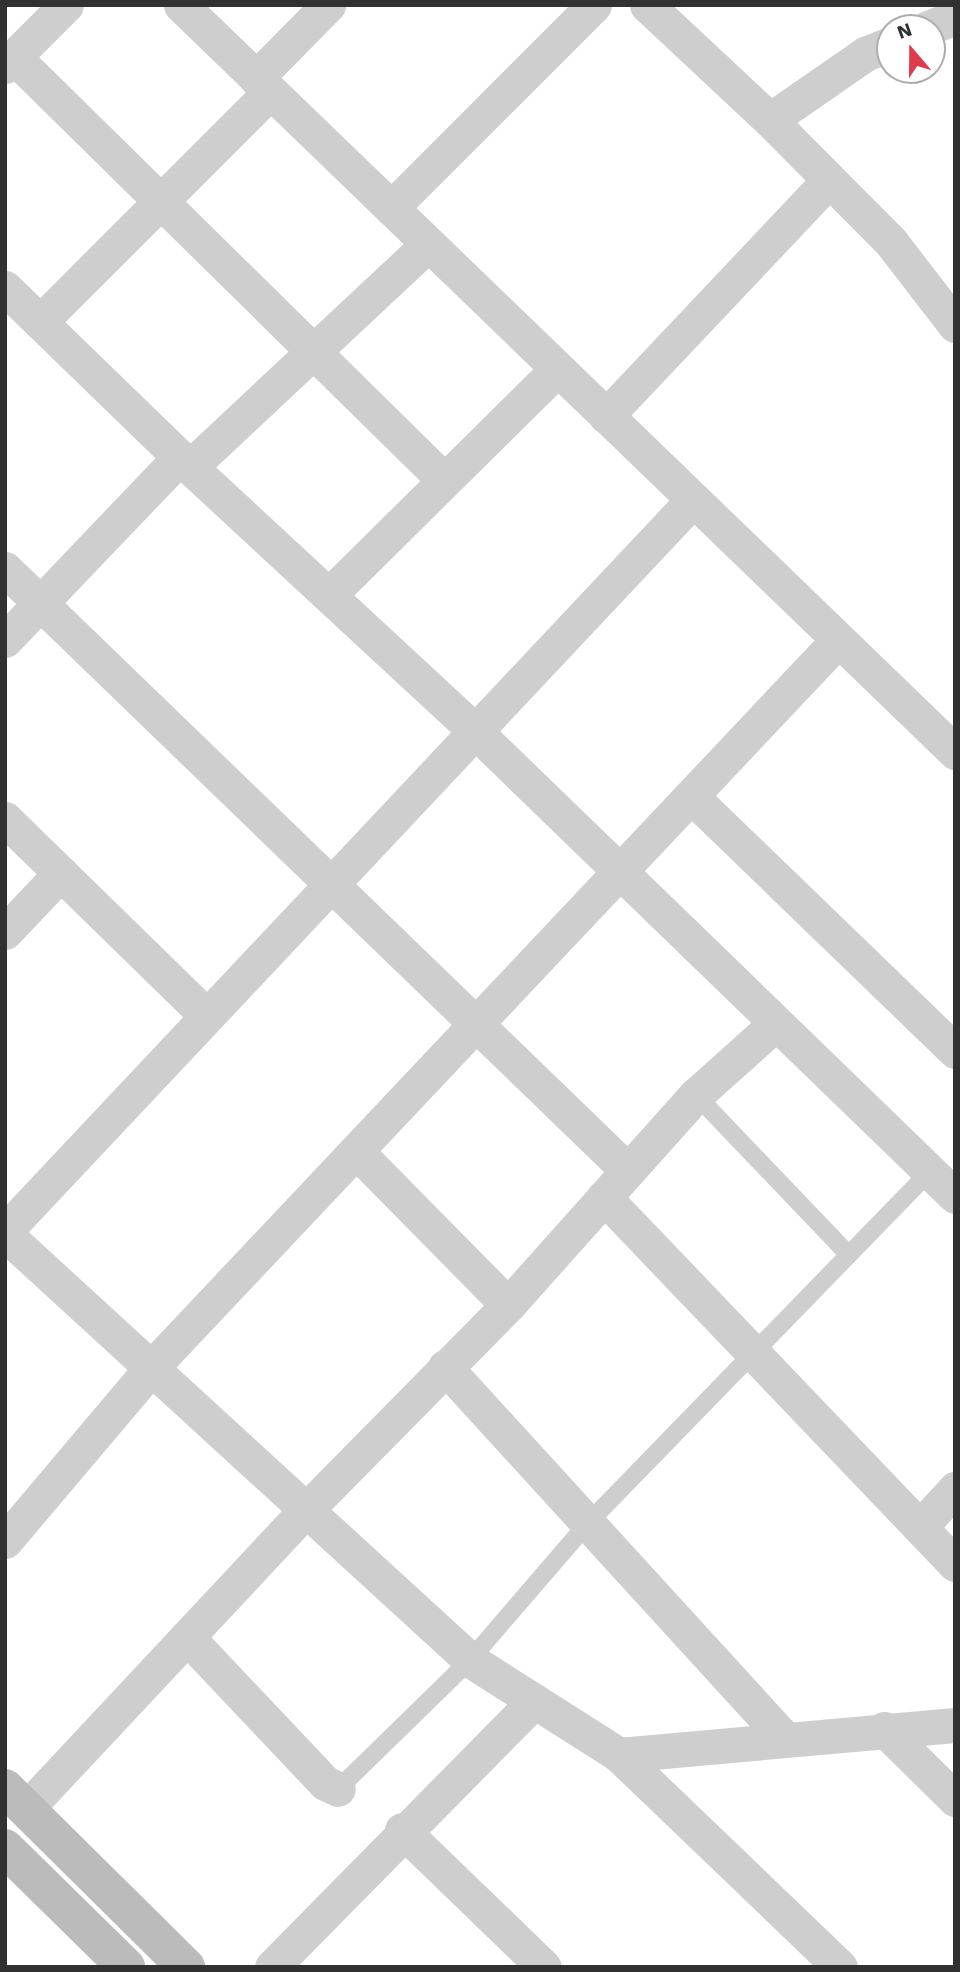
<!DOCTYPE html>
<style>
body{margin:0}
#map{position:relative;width:960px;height:1972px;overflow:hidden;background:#fff;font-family:"Work Sans",sans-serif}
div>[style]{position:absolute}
.lane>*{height:18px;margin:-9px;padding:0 9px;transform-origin:9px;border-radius:9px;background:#cecece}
.street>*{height:35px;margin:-17.5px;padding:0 17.5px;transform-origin:17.5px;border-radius:17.5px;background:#cecece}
.secondary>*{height:38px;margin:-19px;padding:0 19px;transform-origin:19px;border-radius:19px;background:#bbb}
span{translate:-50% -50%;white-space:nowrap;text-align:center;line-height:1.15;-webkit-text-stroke:7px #fff;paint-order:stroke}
.frame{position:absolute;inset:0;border:7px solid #313131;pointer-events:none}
.north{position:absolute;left:876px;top:14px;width:70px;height:70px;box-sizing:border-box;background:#fff;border:2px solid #adadad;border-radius:50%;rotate:340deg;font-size:19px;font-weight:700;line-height:28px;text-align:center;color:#313131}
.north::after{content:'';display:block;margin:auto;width:24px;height:32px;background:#de3c4b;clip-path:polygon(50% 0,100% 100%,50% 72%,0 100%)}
</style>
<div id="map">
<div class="lane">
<div style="left:696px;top:1095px;width:221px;rotate:46.3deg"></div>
<div style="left:338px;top:1789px;width:185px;rotate:-44.3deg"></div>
<div style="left:470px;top:1660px;width:181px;rotate:-49.3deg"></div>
<div style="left:588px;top:1523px;width:491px;rotate:-45.8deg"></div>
</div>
<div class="street">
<div style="left:181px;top:5px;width:1076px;rotate:43.98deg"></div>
<div style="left:647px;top:5px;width:168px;rotate:43.1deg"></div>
<div style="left:770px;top:120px;width:172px;rotate:45.2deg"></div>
<div style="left:891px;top:242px;width:105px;rotate:52.4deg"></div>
<div style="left:928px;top:28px;width:29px;rotate:-22deg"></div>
<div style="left:14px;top:57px;width:603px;rotate:44.53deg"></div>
<div style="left:5px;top:66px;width:86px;rotate:-45deg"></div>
<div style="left:256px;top:78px;width:103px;rotate:-45.4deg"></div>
<div style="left:770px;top:120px;width:116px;rotate:-34.8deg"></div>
<div style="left:865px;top:54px;width:27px;rotate:-22deg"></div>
<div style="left:391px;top:208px;width:287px;rotate:-45deg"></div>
<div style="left:5px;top:288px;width:257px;rotate:44.1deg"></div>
<div style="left:190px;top:467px;width:393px;rotate:42.8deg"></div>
<div style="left:478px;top:734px;width:664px;rotate:44.08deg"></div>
<div style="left:40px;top:322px;width:325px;rotate:-45deg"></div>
<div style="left:606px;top:416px;width:323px;rotate:-46.6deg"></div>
<div style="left:190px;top:467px;width:326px;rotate:-43.1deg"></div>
<div style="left:5px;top:569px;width:864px;rotate:44.01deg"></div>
<div style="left:329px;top:595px;width:321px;rotate:-44.7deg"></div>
<div style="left:5px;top:640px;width:253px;rotate:-46.3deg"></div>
<div style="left:691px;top:796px;width:367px;rotate:44deg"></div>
<div style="left:5px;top:819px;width:282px;rotate:44.3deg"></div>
<div style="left:5px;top:932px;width:81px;rotate:-46.5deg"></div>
<div style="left:356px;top:1151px;width:216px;rotate:45.4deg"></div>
<div style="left:604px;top:1197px;width:508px;rotate:46.28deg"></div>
<div style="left:5px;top:1231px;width:1004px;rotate:-46.74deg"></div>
<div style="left:5px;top:1234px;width:631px;rotate:42.49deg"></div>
<div style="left:470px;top:1660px;width:177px;rotate:32.5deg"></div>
<div style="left:619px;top:1755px;width:306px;rotate:43.8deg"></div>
<div style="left:445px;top:1367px;width:503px;rotate:47.58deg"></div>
<div style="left:920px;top:1527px;width:52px;rotate:-47.4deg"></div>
<div style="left:5px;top:1541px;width:228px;rotate:-49.8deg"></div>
<div style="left:152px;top:1367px;width:1000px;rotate:-46.66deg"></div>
<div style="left:187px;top:1637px;width:201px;rotate:46.6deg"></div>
<div style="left:325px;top:1783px;width:14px;rotate:25deg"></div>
<div style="left:884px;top:1729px;width:100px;rotate:44.6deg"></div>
<div style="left:619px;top:1755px;width:337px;rotate:-5.1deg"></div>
<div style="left:27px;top:1808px;width:411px;rotate:-46.9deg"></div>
<div style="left:308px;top:1508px;width:285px;rotate:-45.4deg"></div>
<div style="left:508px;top:1305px;width:282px;rotate:-48.2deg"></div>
<div style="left:696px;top:1095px;width:106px;rotate:-41.9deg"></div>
<div style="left:402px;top:1830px;width:197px;rotate:44deg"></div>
<div style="left:272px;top:1967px;width:372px;rotate:-45.4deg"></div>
</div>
<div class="secondary">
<div style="left:5px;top:1788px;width:255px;rotate:44.7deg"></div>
<div style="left:5px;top:1848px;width:170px;rotate:44.5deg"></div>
</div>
<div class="frame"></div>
<div class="north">N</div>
</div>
